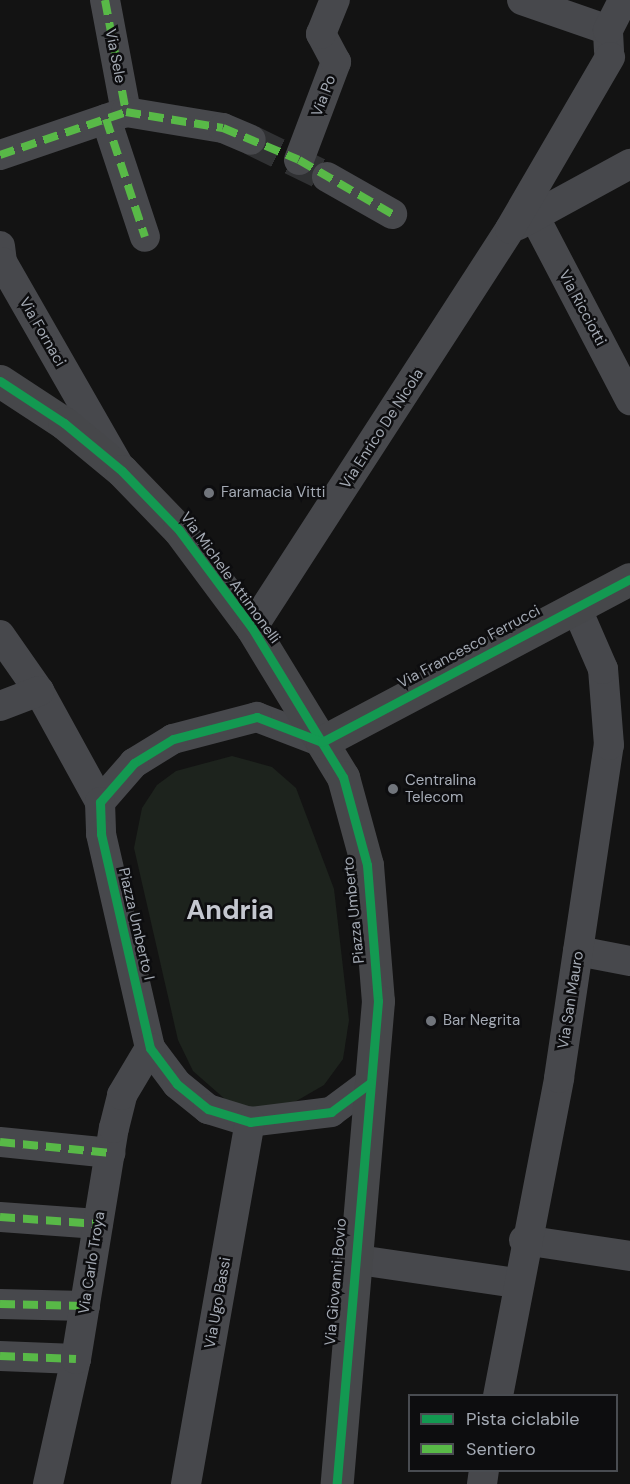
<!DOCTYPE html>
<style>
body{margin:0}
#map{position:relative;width:630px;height:1484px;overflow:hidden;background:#131313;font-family:"DM Sans",sans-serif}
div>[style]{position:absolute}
.green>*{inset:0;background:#1d231d}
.street-tunnel>*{height:30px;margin-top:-15px;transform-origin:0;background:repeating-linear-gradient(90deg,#303133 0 30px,transparent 0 45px)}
.street>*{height:30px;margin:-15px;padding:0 15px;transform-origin:15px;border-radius:15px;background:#47484c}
.secondary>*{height:33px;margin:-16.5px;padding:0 16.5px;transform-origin:16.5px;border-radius:16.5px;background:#46474a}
.quiet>*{height:8px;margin-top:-4px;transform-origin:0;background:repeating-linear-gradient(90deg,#58b947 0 15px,transparent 0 23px)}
.cycleway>*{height:9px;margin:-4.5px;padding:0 4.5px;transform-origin:4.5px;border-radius:4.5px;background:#139951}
.dots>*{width:16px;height:16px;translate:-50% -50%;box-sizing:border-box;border:3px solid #0d0d0f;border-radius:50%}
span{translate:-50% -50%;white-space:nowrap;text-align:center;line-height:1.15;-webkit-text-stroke:5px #0d0d0f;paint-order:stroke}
.street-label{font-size:15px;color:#a4aab4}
.poi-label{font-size:15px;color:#a4aab4}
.left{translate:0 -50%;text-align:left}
.town-label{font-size:27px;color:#c5c8d0;font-weight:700}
.legend{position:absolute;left:408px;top:1394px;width:210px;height:78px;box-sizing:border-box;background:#0d0d0f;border:2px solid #494c51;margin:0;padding:8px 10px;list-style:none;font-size:18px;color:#a4aab4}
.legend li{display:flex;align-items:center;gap:12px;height:30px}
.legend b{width:30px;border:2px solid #494c51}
</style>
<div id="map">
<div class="green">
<div style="clip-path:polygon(232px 756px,272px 767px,296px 788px,334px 889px,349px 1020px,343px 1059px,324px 1085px,286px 1107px,260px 1110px,226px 1100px,193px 1071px,178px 1040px,134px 848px,142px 808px,157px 785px,176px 771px)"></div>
</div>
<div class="street-tunnel">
<div style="left:251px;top:140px;width:85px;rotate:26deg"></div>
</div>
<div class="street">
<div style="left:105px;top:0;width:114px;rotate:79.4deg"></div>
<div style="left:522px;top:0;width:91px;rotate:19.2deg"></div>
<div style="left:609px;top:51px;width:21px;rotate:-93deg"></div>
<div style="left:608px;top:30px;width:34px;rotate:-63deg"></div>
<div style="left:106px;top:119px;width:124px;rotate:71.7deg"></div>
<div style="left:0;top:155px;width:133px;rotate:-18.8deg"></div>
<div style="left:126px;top:112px;width:98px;rotate:9.4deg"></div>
<div style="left:223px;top:128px;width:30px;rotate:23deg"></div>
<div style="left:299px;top:160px;width:105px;rotate:-69.3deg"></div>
<div style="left:336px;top:62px;width:32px;rotate:-118deg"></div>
<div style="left:321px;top:34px;width:37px;rotate:-68deg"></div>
<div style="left:327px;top:177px;width:75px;rotate:29.6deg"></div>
<div style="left:534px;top:216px;width:208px;rotate:62.4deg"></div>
<div style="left:518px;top:225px;width:128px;rotate:-28.6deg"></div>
<div style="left:0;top:246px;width:16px;rotate:83deg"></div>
<div style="left:2px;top:262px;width:235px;rotate:60.2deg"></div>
<div style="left:252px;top:628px;width:475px;rotate:-57.1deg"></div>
<div style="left:510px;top:229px;width:199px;rotate:-59.8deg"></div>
<div style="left:0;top:635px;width:68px;rotate:55.1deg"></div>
<div style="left:39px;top:691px;width:127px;rotate:61.2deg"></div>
<div style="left:0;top:706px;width:42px;rotate:-21deg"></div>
<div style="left:322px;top:742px;width:70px;rotate:-159deg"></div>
<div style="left:257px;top:717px;width:87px;rotate:165.3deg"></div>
<div style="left:173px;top:739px;width:46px;rotate:148.4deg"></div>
<div style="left:134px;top:763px;width:52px;rotate:131.1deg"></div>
<div style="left:100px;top:802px;width:32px;rotate:88deg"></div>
<div style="left:101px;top:834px;width:220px;rotate:77.1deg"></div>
<div style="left:150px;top:1048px;width:45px;rotate:53.1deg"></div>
<div style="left:177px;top:1084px;width:40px;rotate:39deg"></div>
<div style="left:208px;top:1109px;width:44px;rotate:17.2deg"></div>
<div style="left:250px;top:1122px;width:82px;rotate:-7deg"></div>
<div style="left:331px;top:1112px;width:49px;rotate:-36.6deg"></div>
<div style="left:578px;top:951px;width:53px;rotate:10.9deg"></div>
<div style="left:0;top:1142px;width:111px;rotate:5.7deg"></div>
<div style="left:0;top:1217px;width:98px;rotate:4.1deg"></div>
<div style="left:524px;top:1240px;width:107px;rotate:8.6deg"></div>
<div style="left:352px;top:1259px;width:167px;rotate:8.3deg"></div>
<div style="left:0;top:1304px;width:85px;rotate:1.3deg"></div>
<div style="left:0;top:1356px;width:76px;rotate:2.3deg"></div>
<div style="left:498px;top:1396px;width:324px;rotate:-79.1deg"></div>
<div style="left:559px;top:1078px;width:337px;rotate:-81.5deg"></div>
<div style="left:609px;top:745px;width:76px;rotate:-94.5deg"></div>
<div style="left:603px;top:669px;width:68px;rotate:-113.5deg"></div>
<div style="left:48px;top:1484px;width:128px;rotate:-77.4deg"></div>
<div style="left:76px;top:1359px;width:234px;rotate:-80.7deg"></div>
<div style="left:114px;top:1128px;width:34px;rotate:-76deg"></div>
<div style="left:122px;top:1095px;width:55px;rotate:-59.2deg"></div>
<div style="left:186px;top:1484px;width:368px;rotate:-80deg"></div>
<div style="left:482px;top:1484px;width:14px;rotate:-82deg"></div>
</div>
<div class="secondary">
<div style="left:0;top:381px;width:77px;rotate:33.3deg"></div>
<div style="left:64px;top:423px;width:75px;rotate:39.6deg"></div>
<div style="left:122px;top:471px;width:82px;rotate:46deg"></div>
<div style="left:179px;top:530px;width:122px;rotate:53.3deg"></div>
<div style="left:252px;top:628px;width:175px;rotate:58.6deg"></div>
<div style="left:343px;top:777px;width:91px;rotate:74.7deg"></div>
<div style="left:367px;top:865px;width:136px;rotate:85.4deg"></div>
<div style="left:378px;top:1001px;width:485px;rotate:94.9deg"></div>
<div style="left:322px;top:742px;width:348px;rotate:-27.9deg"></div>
</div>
<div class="quiet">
<div style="left:105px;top:0;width:114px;rotate:79.4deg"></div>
<div style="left:106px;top:119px;width:124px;rotate:71.7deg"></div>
<div style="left:0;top:155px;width:133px;rotate:-18.8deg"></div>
<div style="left:126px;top:112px;width:98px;rotate:9.4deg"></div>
<div style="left:223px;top:128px;width:82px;rotate:22.8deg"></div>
<div style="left:299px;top:160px;width:108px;rotate:30.1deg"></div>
<div style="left:0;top:1142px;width:111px;rotate:5.7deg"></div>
<div style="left:0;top:1217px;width:98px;rotate:4.1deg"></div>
<div style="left:0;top:1304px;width:85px;rotate:1.3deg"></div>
<div style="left:0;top:1356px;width:76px;rotate:2.3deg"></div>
</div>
<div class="cycleway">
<div style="left:0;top:381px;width:77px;rotate:33.3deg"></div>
<div style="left:64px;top:423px;width:75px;rotate:39.6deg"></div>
<div style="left:122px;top:471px;width:82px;rotate:46deg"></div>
<div style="left:179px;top:530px;width:122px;rotate:53.3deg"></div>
<div style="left:252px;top:628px;width:175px;rotate:58.6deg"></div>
<div style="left:343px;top:777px;width:91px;rotate:74.7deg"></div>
<div style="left:367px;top:865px;width:136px;rotate:85.4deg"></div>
<div style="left:378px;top:1001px;width:485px;rotate:94.9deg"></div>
<div style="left:322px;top:742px;width:70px;rotate:-159deg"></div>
<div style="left:257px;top:717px;width:87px;rotate:165.3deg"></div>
<div style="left:173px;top:739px;width:46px;rotate:148.4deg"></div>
<div style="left:134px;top:763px;width:52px;rotate:131.1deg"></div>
<div style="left:100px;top:802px;width:32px;rotate:88deg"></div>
<div style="left:101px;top:834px;width:220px;rotate:77.1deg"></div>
<div style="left:150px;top:1048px;width:45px;rotate:53.1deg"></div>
<div style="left:177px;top:1084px;width:40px;rotate:39deg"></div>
<div style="left:208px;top:1109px;width:44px;rotate:17.2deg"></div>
<div style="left:250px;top:1122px;width:82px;rotate:-7deg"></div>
<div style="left:331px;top:1112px;width:49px;rotate:-36.6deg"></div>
<div style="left:322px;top:742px;width:348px;rotate:-27.9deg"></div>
</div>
<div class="dots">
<div style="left:209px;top:493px;background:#71757c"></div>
<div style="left:393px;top:789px;background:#71757c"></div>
<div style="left:431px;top:1021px;background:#71757c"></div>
</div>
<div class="street-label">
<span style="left:115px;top:56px;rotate:79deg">Via Sele</span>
<span style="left:324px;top:96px;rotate:-69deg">Via Po</span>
<span style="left:582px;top:308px;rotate:62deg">Via Ricciotti</span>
<span style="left:42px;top:332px;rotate:60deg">Via Fornaci</span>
<span style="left:382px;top:429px;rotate:-57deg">Via Enrico De Nicola</span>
<span style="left:230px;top:578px;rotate:54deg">Via Michele Attimonelli</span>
<span style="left:469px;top:647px;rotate:-28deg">Via Francesco Ferrucci</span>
<span style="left:354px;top:910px;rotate:-96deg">Piazza Umberto</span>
<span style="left:136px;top:924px;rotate:77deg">Piazza Umberto I</span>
<span style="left:571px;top:1000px;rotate:-81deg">Via San Mauro</span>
<span style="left:92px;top:1263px;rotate:-81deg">Via Carlo Troya</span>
<span style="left:336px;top:1282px;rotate:-85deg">Via Giovanni Bovio</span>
<span style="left:218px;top:1303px;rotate:-80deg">Via Ugo Bassi</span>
</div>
<div class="poi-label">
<span class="left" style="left:221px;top:493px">Faramacia Vitti</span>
<span class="left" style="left:405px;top:789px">Centralina<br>Telecom</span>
<span class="left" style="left:443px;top:1021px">Bar Negrita</span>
</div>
<div class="town-label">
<span style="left:230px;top:910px">Andria</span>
</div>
<ul class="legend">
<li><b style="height:8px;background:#139951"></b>Pista ciclabile</li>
<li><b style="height:8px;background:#58b947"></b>Sentiero</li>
</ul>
</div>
